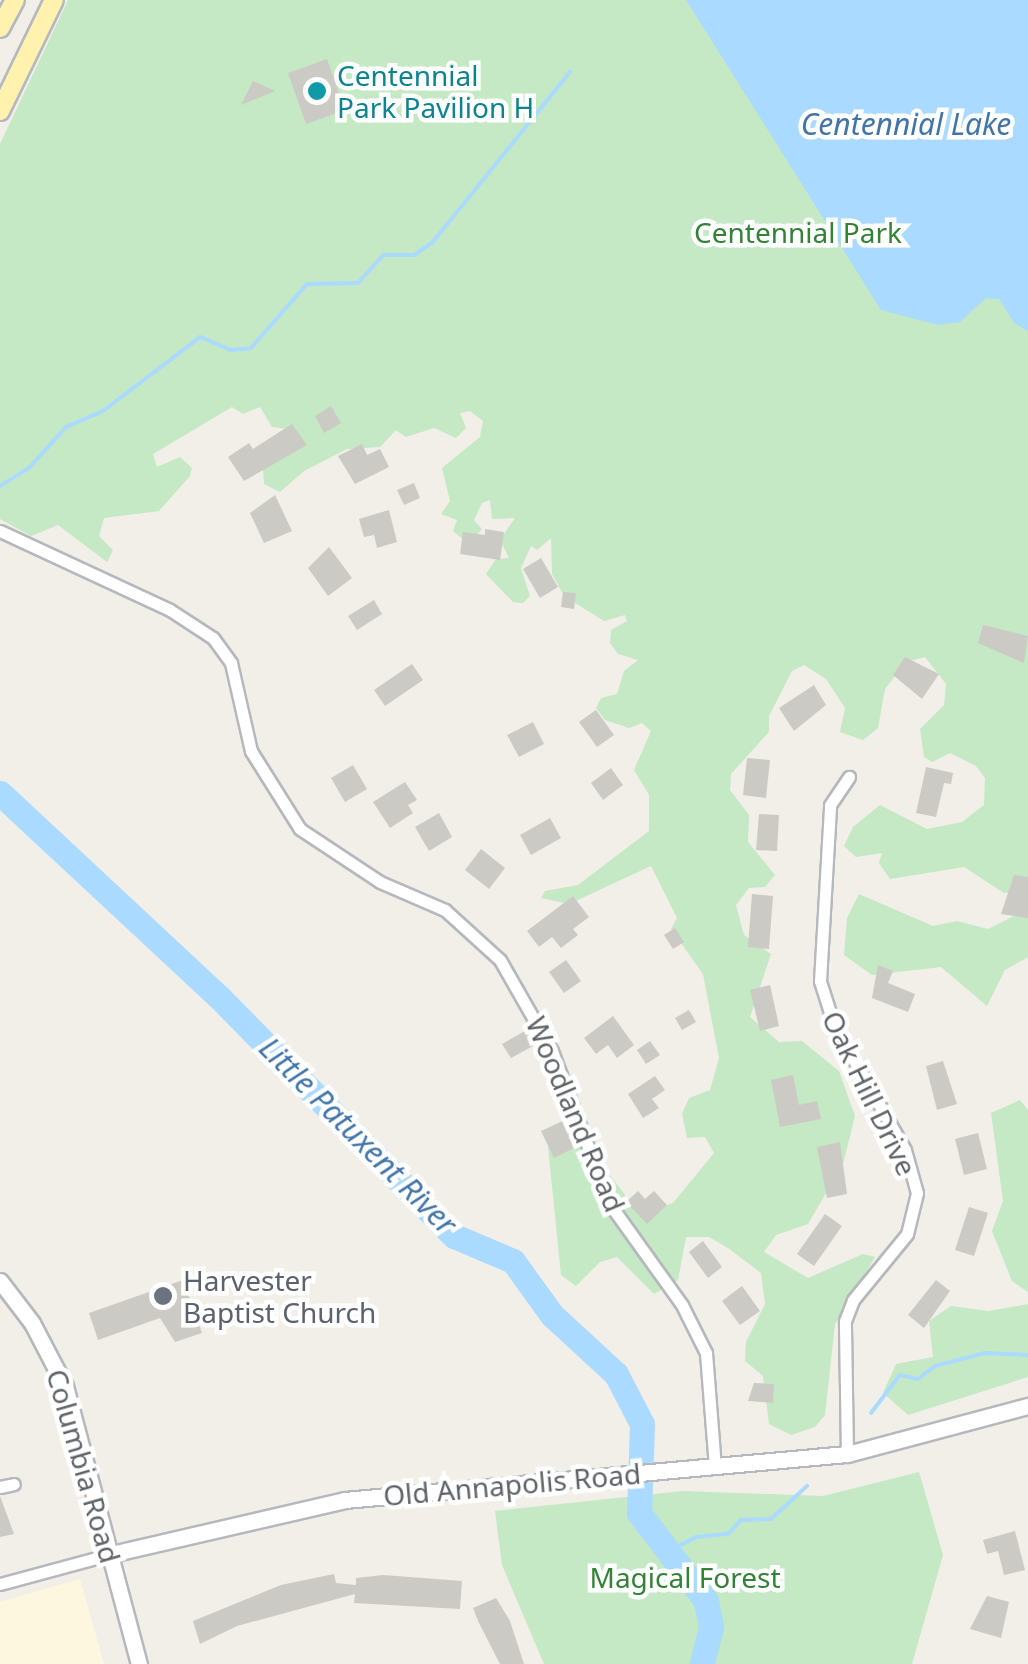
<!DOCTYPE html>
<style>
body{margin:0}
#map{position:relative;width:1028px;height:1664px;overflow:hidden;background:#f1efe8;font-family:"Noto Sans",sans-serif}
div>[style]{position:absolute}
.commercial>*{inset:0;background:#fef7e0}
.green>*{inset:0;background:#c5e8c5}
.water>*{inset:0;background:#aadaff}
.stream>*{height:4px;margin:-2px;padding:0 2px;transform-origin:2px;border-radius:2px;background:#aadaff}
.river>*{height:25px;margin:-12.5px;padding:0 12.5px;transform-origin:12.5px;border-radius:12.5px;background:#aadaff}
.building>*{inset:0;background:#cccac5}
.roads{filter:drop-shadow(2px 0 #b5b8bc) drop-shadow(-2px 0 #b5b8bc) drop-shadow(0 2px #b5b8bc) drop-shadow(0 -2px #b5b8bc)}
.minor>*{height:11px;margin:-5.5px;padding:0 5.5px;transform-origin:5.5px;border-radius:5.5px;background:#fff}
.tertiary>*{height:15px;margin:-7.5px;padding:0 7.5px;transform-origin:7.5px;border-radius:7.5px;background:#fff}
.primary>*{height:18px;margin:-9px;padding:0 9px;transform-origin:9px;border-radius:9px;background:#fff2af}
.dots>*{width:28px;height:28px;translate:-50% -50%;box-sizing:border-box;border:5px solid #fff;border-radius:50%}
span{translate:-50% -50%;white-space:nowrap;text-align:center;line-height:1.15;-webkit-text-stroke:9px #fff;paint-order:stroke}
.culture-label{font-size:28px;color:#0d838f}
.left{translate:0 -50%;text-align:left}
.park-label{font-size:28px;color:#348238}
.street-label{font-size:28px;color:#5f6368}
.worship-label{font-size:28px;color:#5b616d}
.water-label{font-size:30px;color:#4174aa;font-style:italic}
</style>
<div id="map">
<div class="commercial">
<div style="clip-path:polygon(80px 1579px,104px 1664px,0 1664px,0 1602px)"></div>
</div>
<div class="green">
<div style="clip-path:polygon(68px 0,1028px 0,1028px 891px,1004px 893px,964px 867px,890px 879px,879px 863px,882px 853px,856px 857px,844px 846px,853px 827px,880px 805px,927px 829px,962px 822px,984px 805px,985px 778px,976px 766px,950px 753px,932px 762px,924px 757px,920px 729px,944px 705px,946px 684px,925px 657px,906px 662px,885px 689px,878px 728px,863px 740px,840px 732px,845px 708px,826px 679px,804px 665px,792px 671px,769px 716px,769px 732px,731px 774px,730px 790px,749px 815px,748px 842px,775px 875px,765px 887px,749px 888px,736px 905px,744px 935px,771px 954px,750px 1017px,779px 1042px,802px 1041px,839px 1071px,855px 1116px,843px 1164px,808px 1224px,776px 1235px,764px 1252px,808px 1278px,863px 1254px,875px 1257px,835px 1324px,825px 1415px,815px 1427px,791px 1435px,769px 1424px,763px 1376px,745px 1361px,746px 1342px,765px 1304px,761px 1273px,728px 1248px,709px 1237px,686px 1237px,678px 1280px,654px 1294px,617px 1257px,600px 1262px,576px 1286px,561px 1275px,548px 1147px,562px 1129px,583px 1139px,631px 1203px,647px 1213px,673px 1203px,714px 1153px,705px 1137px,687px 1138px,682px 1114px,689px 1098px,710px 1090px,719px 1058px,703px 974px,671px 929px,677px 918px,651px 866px,569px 904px,541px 898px,545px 891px,578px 885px,649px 831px,649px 795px,634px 770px,651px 731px,642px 723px,629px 728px,605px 720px,596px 708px,601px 698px,617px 694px,624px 671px,638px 660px,618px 654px,610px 643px,611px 630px,627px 621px,625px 615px,604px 621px,564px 596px,552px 574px,551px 538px,537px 550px,531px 546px,521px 568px,530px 596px,523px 603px,513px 602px,486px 574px,496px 559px,509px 558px,500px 540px,515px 518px,492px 519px,490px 500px,482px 503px,474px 520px,482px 529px,469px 544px,453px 531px,457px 520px,441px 514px,450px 501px,442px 468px,480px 437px,483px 421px,470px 411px,460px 413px,466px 428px,456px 438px,434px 428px,406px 437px,396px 430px,380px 447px,347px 449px,304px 471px,280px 492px,264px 484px,263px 468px,296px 450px,289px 429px,272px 427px,260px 407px,243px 414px,232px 407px,153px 454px,157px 467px,180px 457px,192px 468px,190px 476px,159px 511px,104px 518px,99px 536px,113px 550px,107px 562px,58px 525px,31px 536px,0 519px,0 144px)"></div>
<div style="clip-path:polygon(859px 894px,933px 926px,957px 921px,988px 929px,1014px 916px,1028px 898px,1028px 957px,1005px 970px,987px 1006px,941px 967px,872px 975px,844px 955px,847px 918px)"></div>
<div style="clip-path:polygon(1020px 1100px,1028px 1110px,1028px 1292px,1012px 1281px,992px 1231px,1003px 1201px,991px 1113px)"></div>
<div style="clip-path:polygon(1028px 1304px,1028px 1377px,908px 1415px,883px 1393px,896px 1364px,933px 1357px,929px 1321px,951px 1306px,989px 1311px)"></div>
<div style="clip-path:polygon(919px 1472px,943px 1555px,912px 1664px,544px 1664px,502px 1565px,495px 1511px,683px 1491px,823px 1496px)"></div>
</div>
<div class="water">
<div style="clip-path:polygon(686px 0,1028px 0,1028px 331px,1014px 323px,999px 299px,986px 298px,960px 322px,938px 325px,881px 310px)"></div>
</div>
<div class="stream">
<div style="left:0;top:486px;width:36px;rotate:-32deg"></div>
<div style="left:30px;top:467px;width:54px;rotate:-48deg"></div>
<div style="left:66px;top:427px;width:40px;rotate:-23.4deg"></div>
<div style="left:103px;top:411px;width:122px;rotate:-37.3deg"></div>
<div style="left:200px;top:337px;width:33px;rotate:23deg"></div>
<div style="left:230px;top:350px;width:21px;rotate:-5deg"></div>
<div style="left:251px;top:348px;width:85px;rotate:-48.8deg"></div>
<div style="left:307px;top:284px;width:51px;rotate:-1.1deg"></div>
<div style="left:358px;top:283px;width:38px;rotate:-48deg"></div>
<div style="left:383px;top:255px;width:31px"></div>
<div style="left:414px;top:255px;width:22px;rotate:-34deg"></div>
<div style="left:432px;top:243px;width:220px;rotate:-51.1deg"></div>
<div style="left:871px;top:1413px;width:48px;rotate:-52.7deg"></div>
<div style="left:900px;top:1375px;width:18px;rotate:13deg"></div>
<div style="left:918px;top:1379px;width:21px;rotate:-37deg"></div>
<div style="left:935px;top:1366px;width:52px;rotate:-14.6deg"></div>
<div style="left:985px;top:1353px;width:43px;rotate:2.7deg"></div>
<div style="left:665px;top:1553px;width:36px;rotate:-27deg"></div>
<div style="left:697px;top:1537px;width:31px;rotate:-6deg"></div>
<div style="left:728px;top:1534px;width:19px;rotate:-47deg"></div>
<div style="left:741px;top:1520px;width:30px;rotate:-2deg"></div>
<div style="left:771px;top:1519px;width:49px;rotate:-42.5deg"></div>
</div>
<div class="river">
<div style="left:0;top:793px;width:299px;rotate:43deg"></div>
<div style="left:219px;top:997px;width:335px;rotate:45.5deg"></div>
<div style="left:454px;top:1236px;width:64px;rotate:23deg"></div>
<div style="left:513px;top:1261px;width:67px;rotate:54.2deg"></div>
<div style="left:552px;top:1315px;width:87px;rotate:42.7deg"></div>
<div style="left:616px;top:1374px;width:56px;rotate:62.5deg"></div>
<div style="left:642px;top:1424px;width:89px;rotate:91.9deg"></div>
<div style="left:639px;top:1513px;width:111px;rotate:52.7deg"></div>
<div style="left:706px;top:1601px;width:26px;rotate:79deg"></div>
<div style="left:711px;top:1627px;width:38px;rotate:104deg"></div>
</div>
<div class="building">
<div style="clip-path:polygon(327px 59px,345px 110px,306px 124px,288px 73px)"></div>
<div style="clip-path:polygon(253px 81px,275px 91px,241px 105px)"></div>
<div style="clip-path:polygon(331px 406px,341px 423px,324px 433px,315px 416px)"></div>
<div style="clip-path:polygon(292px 424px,307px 445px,244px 481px,228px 457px,249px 443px,253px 449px)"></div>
<div style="clip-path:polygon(362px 444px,367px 455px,380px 449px,389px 467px,355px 484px,338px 456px)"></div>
<div style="clip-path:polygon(414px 483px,420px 498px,404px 505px,397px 490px)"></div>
<div style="clip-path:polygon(275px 495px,292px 531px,264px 543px,250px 513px)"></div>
<div style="clip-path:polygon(389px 510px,397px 542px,377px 548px,374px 535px,364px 537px,359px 519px)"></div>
<div style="clip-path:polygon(485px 529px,504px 532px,500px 560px,460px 554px,463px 532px,485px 535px)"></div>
<div style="clip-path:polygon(329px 547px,352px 578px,328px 596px,308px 568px)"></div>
<div style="clip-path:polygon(541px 558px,558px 587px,540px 598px,523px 569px)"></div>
<div style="clip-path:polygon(563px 592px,576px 593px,574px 609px,561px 607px)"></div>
<div style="clip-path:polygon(374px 600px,382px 614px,357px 630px,348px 616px)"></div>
<div style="clip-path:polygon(983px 625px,1028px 636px,1024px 663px,978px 643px)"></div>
<div style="clip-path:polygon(905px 657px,939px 674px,922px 699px,893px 675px)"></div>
<div style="clip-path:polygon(412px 664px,423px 680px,385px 706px,374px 690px)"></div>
<div style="clip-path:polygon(814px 685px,826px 705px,794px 731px,779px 708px)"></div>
<div style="clip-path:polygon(596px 710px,614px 735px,597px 747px,579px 722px)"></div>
<div style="clip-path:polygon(533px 722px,544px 744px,519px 757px,507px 735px)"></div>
<div style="clip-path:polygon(747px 758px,770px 760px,766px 798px,743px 795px)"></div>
<div style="clip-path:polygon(353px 765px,367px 789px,345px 802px,331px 778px)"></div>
<div style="clip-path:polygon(926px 767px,953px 773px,951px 784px,944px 783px,936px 817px,916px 813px)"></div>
<div style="clip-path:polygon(611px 768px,623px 785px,603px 800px,591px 783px)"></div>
<div style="clip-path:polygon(405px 782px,417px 800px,408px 805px,413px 813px,390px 828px,373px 802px)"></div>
<div style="clip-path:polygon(439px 813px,452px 837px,429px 851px,415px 827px)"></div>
<div style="clip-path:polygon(759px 814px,779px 815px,777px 851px,756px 850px)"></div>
<div style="clip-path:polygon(550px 818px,561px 838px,531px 855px,520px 835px)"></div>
<div style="clip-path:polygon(481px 849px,505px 868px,489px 889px,465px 870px)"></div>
<div style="clip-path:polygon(1014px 875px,1028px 877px,1028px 918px,1001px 914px)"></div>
<div style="clip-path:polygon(752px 894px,773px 896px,769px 949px,748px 947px)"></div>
<div style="clip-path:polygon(573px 896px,589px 917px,573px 929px,578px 935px,561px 948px,552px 937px,539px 947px,527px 931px)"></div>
<div style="clip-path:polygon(675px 928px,684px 942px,673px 949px,664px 935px)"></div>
<div style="clip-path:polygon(566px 960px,581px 981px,564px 993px,549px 972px)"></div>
<div style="clip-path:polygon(878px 965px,893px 971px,888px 983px,915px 994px,908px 1012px,872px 998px)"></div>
<div style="clip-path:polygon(770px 985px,779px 1026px,760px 1031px,750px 990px)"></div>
<div style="clip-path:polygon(689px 1010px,696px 1022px,682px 1030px,675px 1018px)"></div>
<div style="clip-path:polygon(613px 1016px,634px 1045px,617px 1058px,608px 1045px,596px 1054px,584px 1038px)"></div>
<div style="clip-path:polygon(525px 1031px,533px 1046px,511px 1058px,502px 1044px)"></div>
<div style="clip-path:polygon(650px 1041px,660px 1055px,646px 1064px,637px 1050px)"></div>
<div style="clip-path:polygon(943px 1061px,957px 1104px,937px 1110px,926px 1066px)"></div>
<div style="clip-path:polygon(793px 1075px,799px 1105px,817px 1101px,821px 1119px,780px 1127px,771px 1080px)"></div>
<div style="clip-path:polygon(655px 1076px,665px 1090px,652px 1099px,659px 1108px,643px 1118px,628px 1094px)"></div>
<div style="clip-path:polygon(567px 1119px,578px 1146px,554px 1158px,541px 1131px)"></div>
<div style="clip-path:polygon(978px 1133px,987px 1169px,964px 1175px,955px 1139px)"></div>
<div style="clip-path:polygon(840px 1142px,847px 1194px,827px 1198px,817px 1147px)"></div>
<div style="clip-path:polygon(638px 1191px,645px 1199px,654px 1191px,667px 1205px,647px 1224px,626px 1202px)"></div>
<div style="clip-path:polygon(969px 1207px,988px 1213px,974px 1256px,955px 1250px)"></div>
<div style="clip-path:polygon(825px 1214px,842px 1226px,814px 1266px,797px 1254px)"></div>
<div style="clip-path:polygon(703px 1241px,722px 1267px,708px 1278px,689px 1252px)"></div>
<div style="clip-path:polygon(183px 1280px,202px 1333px,175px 1342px,160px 1318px,98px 1340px,89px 1313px)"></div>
<div style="clip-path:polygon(936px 1280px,950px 1291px,924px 1328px,908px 1315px)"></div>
<div style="clip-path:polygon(742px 1286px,760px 1311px,740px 1325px,722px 1301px)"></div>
<div style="clip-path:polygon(754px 1383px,774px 1384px,773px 1403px,748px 1401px)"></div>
<div style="clip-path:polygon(0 1496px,14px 1534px,0 1537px)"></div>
<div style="clip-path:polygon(1015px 1531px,1025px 1570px,1004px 1575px,998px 1551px,987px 1554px,983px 1540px)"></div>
<div style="clip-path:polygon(334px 1574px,336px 1583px,356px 1585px,356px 1578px,383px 1575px,462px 1581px,460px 1609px,354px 1603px,355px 1594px,237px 1626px,200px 1644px,193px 1621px,281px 1585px)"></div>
<div style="clip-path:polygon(987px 1596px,1009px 1602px,1001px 1638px,970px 1629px)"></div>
<div style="clip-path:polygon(496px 1598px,510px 1621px,524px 1664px,500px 1664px,478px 1621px,473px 1608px)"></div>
</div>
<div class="roads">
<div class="minor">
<div style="left:0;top:531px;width:187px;rotate:24.9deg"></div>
<div style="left:170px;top:610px;width:51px;rotate:33.1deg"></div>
<div style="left:213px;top:638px;width:31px;rotate:54deg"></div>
<div style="left:231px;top:663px;width:90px;rotate:77.2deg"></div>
<div style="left:251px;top:751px;width:92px;rotate:57.9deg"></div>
<div style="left:300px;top:829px;width:96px;rotate:33.5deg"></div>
<div style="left:380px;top:882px;width:71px;rotate:23.3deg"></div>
<div style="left:445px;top:910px;width:74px;rotate:42.3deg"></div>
<div style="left:500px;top:960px;width:105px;rotate:60.3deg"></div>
<div style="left:552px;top:1051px;width:162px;rotate:69.4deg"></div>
<div style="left:609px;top:1203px;width:125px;rotate:54.4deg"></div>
<div style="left:682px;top:1305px;width:54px;rotate:63.4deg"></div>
<div style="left:706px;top:1353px;width:114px;rotate:85.5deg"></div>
<div style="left:847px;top:1454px;width:133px;rotate:-90.9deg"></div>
<div style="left:845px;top:1321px;width:22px;rotate:-69deg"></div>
<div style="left:853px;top:1300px;width:85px;rotate:-50.7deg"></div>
<div style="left:907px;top:1234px;width:42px;rotate:-76.3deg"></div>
<div style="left:917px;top:1193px;width:45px;rotate:-105.6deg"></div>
<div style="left:905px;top:1150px;width:144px;rotate:-119.6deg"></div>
<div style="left:834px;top:1025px;width:46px;rotate:-107.7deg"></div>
<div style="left:820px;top:981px;width:176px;rotate:-86.7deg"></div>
<div style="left:830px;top:805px;width:34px;rotate:-56deg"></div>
<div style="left:0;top:1487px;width:14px;rotate:-12deg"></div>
<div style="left:0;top:1584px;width:115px;rotate:-15.1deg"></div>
</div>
<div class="tertiary">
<div style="left:0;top:1281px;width:53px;rotate:52.7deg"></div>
<div style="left:32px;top:1323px;width:71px;rotate:62.4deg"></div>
<div style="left:65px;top:1386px;width:288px;rotate:75.1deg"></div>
<div style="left:111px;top:1554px;width:240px;rotate:-13deg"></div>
<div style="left:345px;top:1500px;width:504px;rotate:-5.24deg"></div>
<div style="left:847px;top:1454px;width:187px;rotate:-14.9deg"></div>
</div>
<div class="primary">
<div style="left:0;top:28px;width:32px;rotate:-62deg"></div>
<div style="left:0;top:111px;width:123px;rotate:-64.1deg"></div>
</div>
</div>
<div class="dots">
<div style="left:317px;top:91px;background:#0f9aa8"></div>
<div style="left:163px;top:1296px;background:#6b7280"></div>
</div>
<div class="culture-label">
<span class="left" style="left:337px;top:91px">Centennial<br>Park Pavilion H</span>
</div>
<div class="park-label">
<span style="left:798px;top:232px">Centennial Park</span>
<span style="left:685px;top:1577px">Magical Forest</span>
</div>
<div class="street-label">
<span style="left:870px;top:1093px;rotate:64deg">Oak Hill Drive</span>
<span style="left:576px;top:1114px;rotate:67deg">Woodland Road</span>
<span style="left:84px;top:1466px;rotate:74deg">Columbia Road</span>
<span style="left:512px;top:1484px;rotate:-5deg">Old Annapolis Road</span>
</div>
<div class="worship-label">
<span class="left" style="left:183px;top:1296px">Harvester<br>Baptist Church</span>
</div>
<div class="water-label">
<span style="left:906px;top:124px">Centennial Lake</span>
<span style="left:358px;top:1136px;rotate:45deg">Little Patuxent River</span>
</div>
</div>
